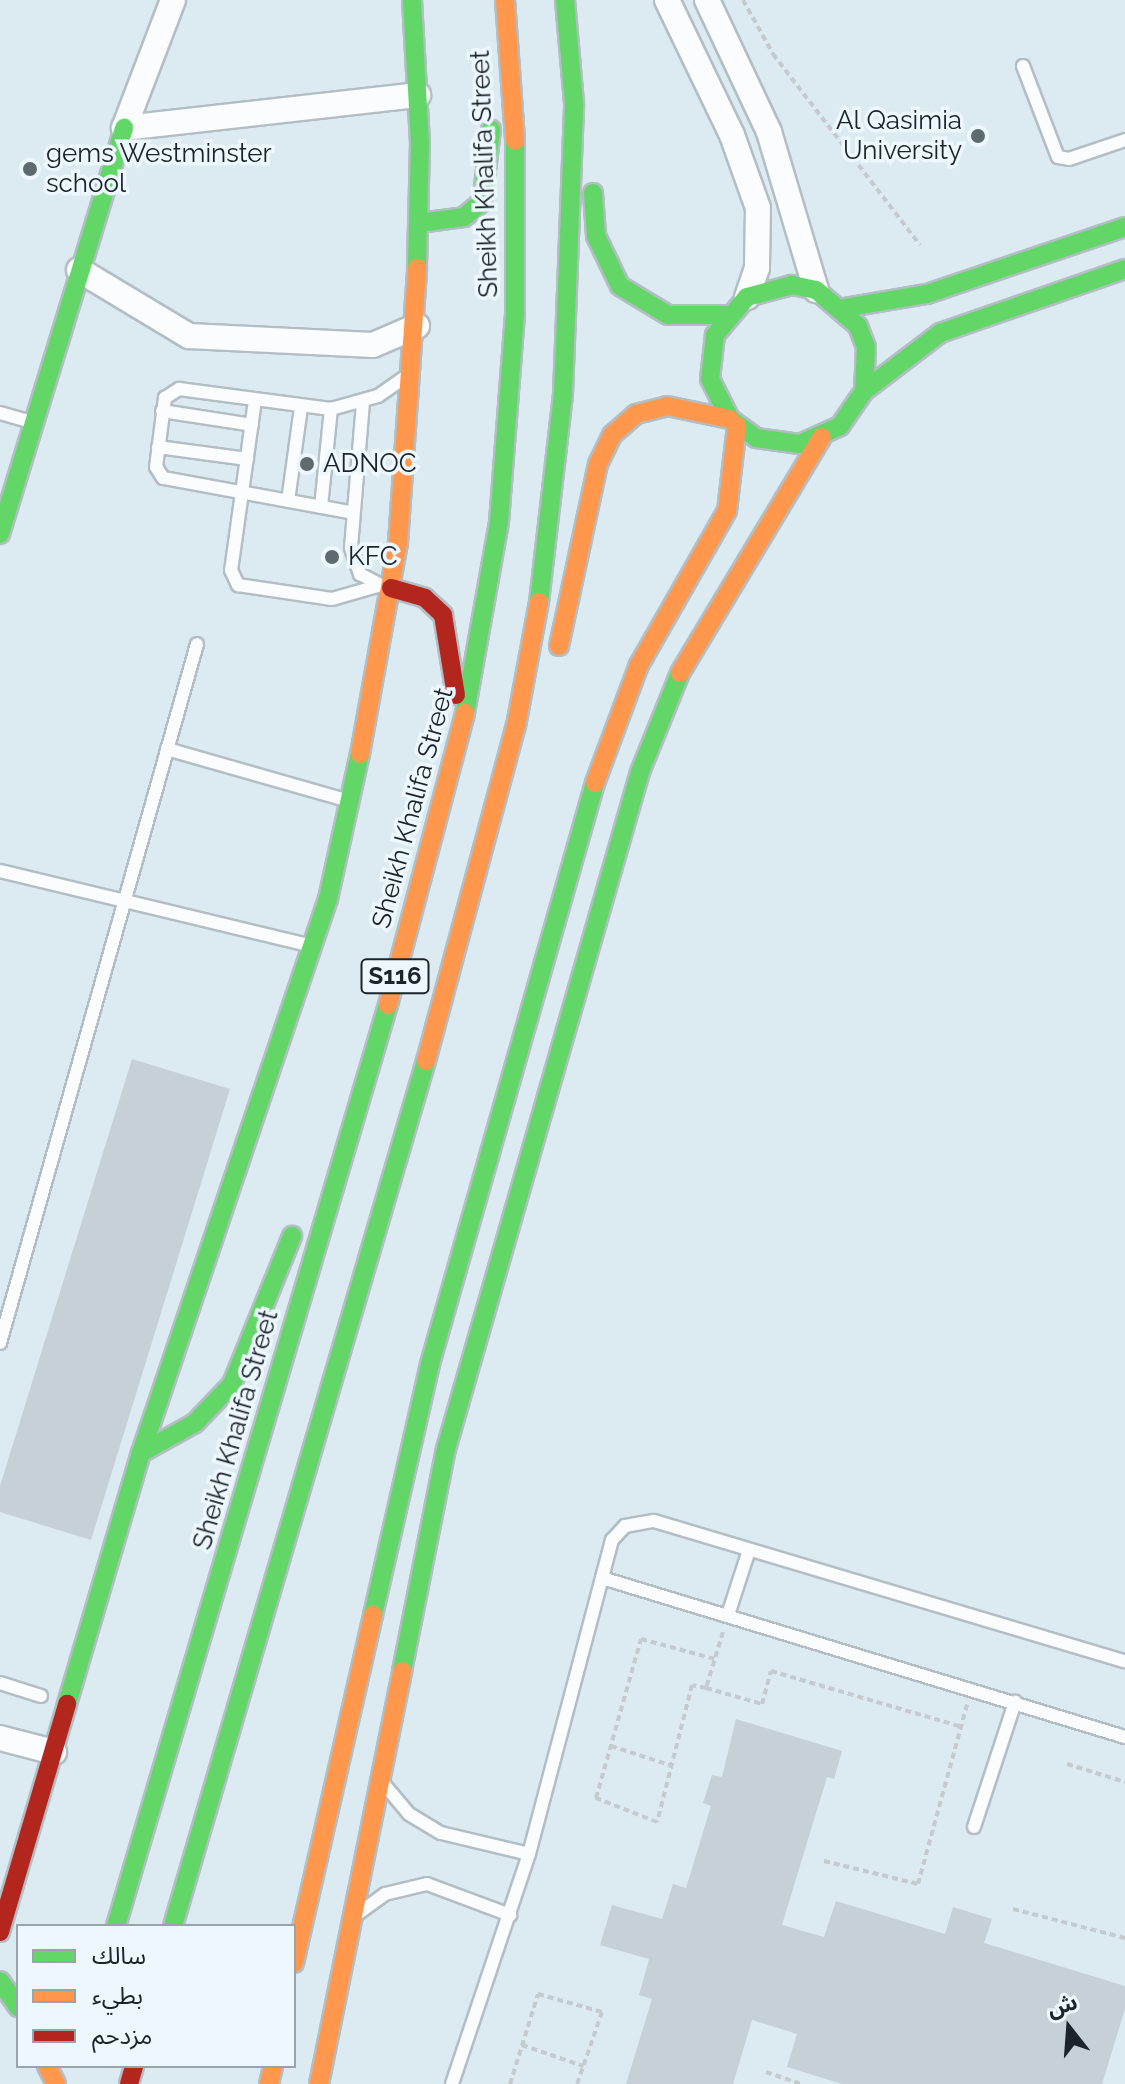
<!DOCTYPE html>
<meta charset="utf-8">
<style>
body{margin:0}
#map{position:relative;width:1125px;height:2084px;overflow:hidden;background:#dceaf2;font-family:Raleway,"Noto Sans Arabic",sans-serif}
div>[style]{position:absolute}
.building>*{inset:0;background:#c6d0d7}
.path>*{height:4px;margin-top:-2px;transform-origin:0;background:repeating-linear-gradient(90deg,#c4cace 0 6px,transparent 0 10px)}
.roads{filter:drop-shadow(2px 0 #b3bec4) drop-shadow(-2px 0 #b3bec4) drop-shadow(0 2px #b3bec4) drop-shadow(0 -2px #b3bec4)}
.lane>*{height:12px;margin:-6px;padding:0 6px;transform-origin:6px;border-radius:6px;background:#fafcfd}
.street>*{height:24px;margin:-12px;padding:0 12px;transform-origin:12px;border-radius:12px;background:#fafcfd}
.fast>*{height:18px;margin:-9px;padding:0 9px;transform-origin:9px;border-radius:9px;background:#63d668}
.slow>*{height:18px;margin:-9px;padding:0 9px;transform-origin:9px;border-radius:9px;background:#ff974d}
.jam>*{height:18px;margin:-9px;padding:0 9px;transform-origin:9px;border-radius:9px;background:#b3261e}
.dots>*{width:22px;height:22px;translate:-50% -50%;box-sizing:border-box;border:4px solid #edf7fe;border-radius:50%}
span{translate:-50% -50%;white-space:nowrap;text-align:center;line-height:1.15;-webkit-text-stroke:7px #edf7fe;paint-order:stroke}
.shield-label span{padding:2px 6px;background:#edf7fe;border:2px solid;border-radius:6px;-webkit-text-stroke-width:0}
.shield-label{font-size:24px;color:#1a242a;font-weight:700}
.poi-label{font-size:26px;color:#1a242a}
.right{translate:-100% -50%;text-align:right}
.left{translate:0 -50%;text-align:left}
.street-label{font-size:26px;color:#1a242a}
.legend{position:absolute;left:16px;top:1924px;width:280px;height:144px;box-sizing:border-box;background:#edf7fe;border:2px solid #99a3a9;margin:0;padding:10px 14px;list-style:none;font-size:24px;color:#1a242a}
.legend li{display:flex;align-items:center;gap:16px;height:40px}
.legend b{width:40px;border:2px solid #99a3a9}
.north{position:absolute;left:1029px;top:1988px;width:80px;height:80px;-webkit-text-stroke:6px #edf7fe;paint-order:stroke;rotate:343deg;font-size:22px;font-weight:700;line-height:32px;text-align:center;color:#1a242a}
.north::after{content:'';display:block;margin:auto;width:28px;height:36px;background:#1a242a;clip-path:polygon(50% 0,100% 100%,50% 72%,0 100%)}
</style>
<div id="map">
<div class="building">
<div style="clip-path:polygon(132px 1059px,230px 1089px,91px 1540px,0 1512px,0 1486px)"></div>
<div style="clip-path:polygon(736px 1719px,842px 1751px,834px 1779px,827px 1777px,782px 1925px,824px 1937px,836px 1901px,945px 1934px,953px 1907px,992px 1919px,984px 1943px,1125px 1986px,1125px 2009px,1102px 2084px,842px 2084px,787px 2067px,797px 2034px,752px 2020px,733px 2084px,626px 2084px,652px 1999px,639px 1995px,649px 1959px,600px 1945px,612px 1905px,662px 1919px,673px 1884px,686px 1888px,711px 1806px,703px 1803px,712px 1775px,722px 1777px)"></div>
</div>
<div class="path">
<div style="left:743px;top:0;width:62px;rotate:60.9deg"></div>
<div style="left:773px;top:54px;width:241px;rotate:52.4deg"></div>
<div style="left:723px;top:1632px;width:59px;rotate:106.9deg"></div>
<div style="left:706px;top:1688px;width:58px;rotate:15.9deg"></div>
<div style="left:762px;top:1704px;width:34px;rotate:-75deg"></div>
<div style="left:771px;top:1671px;width:199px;rotate:16.3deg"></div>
<div style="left:706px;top:1688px;width:14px;rotate:-168deg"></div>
<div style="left:692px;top:1685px;width:141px;rotate:104.3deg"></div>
<div style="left:657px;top:1822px;width:66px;rotate:-158.5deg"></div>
<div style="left:596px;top:1798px;width:165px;rotate:-74.2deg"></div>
<div style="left:641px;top:1639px;width:77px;rotate:15.1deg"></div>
<div style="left:611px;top:1746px;width:62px;rotate:17.9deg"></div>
<div style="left:1067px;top:1764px;width:61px;rotate:17.2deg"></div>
<div style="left:824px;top:1861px;width:97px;rotate:13.7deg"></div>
<div style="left:918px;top:1884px;width:186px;rotate:-74.7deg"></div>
<div style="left:1013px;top:1909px;width:116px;rotate:14.5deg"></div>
<div style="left:522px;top:2045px;width:65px;rotate:19deg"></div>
<div style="left:766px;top:2072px;width:36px;rotate:19deg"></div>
<div style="left:510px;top:2084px;width:94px;rotate:-72.7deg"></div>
<div style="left:538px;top:1994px;width:66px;rotate:15.7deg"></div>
<div style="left:602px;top:2012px;width:76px;rotate:109.1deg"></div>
</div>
<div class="roads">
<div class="lane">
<div style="left:1023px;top:66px;width:97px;rotate:69deg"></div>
<div style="left:1058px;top:157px;width:11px;rotate:10deg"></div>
<div style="left:1069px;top:159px;width:59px;rotate:-18.7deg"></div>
<div style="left:255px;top:400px;width:172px;rotate:98deg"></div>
<div style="left:231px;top:570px;width:17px;rotate:65deg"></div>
<div style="left:238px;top:585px;width:95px;rotate:8.5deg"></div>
<div style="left:332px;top:599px;width:51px;rotate:-15.9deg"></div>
<div style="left:363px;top:402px;width:146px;rotate:94.7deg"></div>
<div style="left:351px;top:548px;width:28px;rotate:71deg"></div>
<div style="left:360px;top:574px;width:21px;rotate:28deg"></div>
<div style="left:162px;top:411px;width:91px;rotate:8.8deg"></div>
<div style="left:0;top:413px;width:32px;rotate:16deg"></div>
<div style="left:158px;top:447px;width:90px;rotate:7.7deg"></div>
<div style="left:288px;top:501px;width:95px;rotate:-82.1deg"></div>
<div style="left:321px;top:507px;width:99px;rotate:-84.2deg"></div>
<div style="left:349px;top:512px;width:189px;rotate:-169.6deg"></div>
<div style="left:163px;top:478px;width:13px;rotate:-122deg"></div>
<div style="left:156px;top:467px;width:70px;rotate:-82.6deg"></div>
<div style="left:165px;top:398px;width:17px;rotate:-33deg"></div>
<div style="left:179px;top:389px;width:153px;rotate:7.5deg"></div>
<div style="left:331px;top:409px;width:49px;rotate:-15.5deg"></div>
<div style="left:378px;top:396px;width:37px;rotate:-35deg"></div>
<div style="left:167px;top:749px;width:189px;rotate:15.9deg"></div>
<div style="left:0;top:871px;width:321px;rotate:13.5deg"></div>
<div style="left:0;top:1343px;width:726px;rotate:-74.26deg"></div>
<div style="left:602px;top:1578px;width:547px;rotate:16.91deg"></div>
<div style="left:728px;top:1615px;width:68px;rotate:-72.1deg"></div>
<div style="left:0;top:1683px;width:43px;rotate:17.6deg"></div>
<div style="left:383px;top:1783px;width:40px;rotate:50deg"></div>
<div style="left:409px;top:1814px;width:37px;rotate:31deg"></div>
<div style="left:441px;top:1833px;width:90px;rotate:13.4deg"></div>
<div style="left:974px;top:1827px;width:132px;rotate:-71.8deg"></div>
<div style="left:359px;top:1913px;width:32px;rotate:-36deg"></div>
<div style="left:385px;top:1894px;width:43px;rotate:-13.4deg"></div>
<div style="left:427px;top:1884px;width:89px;rotate:20.5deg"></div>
<div style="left:452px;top:2084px;width:243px;rotate:-71.5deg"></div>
<div style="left:529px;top:1854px;width:325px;rotate:-75.2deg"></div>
<div style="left:612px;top:1540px;width:19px;rotate:-47deg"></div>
<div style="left:625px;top:1526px;width:29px;rotate:-10deg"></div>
<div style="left:654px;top:1521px;width:491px;rotate:16.6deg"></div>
</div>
<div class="street">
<div style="left:173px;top:0;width:137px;rotate:110.9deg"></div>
<div style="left:124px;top:128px;width:296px;rotate:-6.4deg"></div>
<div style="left:667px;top:0;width:150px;rotate:64.3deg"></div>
<div style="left:732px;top:135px;width:77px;rotate:70.4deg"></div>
<div style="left:758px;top:208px;width:60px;rotate:91deg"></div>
<div style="left:757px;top:268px;width:31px;rotate:109deg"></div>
<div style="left:707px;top:0;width:146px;rotate:64.8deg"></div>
<div style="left:769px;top:132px;width:165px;rotate:73.4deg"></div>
<div style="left:79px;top:270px;width:128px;rotate:31deg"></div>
<div style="left:189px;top:336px;width:184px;rotate:2.8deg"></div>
<div style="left:373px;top:345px;width:48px;rotate:-23.4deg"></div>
<div style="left:0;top:1738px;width:56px;rotate:14.5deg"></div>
</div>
<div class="fast">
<div style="left:412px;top:0;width:143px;rotate:86.8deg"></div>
<div style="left:420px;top:143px;width:125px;rotate:91.4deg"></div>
<div style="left:593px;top:193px;width:43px;rotate:86deg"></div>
<div style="left:596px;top:236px;width:55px;rotate:64.4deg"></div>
<div style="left:620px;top:286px;width:56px;rotate:31.1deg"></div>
<div style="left:668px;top:315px;width:58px"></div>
<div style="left:419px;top:223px;width:45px;rotate:-7.6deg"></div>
<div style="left:464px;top:217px;width:23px;rotate:-40deg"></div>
<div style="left:482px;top:202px;width:73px;rotate:-82.9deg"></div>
<div style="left:844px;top:308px;width:84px;rotate:-9.6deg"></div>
<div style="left:927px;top:294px;width:209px;rotate:-18.7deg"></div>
<div style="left:864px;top:391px;width:44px;rotate:-87.4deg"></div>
<div style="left:866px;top:347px;width:22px;rotate:-111deg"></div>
<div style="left:858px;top:326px;width:55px;rotate:-139.4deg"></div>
<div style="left:816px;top:290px;width:25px;rotate:-168deg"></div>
<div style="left:792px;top:285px;width:47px;rotate:165.1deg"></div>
<div style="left:747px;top:297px;width:50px;rotate:130.1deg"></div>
<div style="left:715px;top:335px;width:44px;rotate:96.5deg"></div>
<div style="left:710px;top:379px;width:45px;rotate:63.4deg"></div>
<div style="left:730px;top:419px;width:32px;rotate:36deg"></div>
<div style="left:756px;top:438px;width:44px;rotate:7.8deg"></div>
<div style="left:800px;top:444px;width:44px;rotate:-24.2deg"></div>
<div style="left:840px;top:426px;width:42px;rotate:-55.6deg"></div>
<div style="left:864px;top:391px;width:96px;rotate:-37.3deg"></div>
<div style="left:940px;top:333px;width:196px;rotate:-19.1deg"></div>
<div style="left:0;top:534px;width:425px;rotate:-73deg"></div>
<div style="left:539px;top:602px;width:209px;rotate:-83.4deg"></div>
<div style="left:563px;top:394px;width:291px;rotate:-87.8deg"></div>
<div style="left:574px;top:103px;width:103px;rotate:-95deg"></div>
<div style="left:465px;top:713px;width:194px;rotate:-79.9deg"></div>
<div style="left:499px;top:522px;width:210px;rotate:-85.6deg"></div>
<div style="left:515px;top:313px;width:172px;rotate:-90deg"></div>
<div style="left:141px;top:1453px;width:62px;rotate:-29.1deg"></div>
<div style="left:195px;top:1423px;width:54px;rotate:-46.5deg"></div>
<div style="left:232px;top:1384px;width:160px;rotate:-67.9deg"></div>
<div style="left:373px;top:1615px;width:257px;rotate:-77.2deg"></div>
<div style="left:430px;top:1364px;width:604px;rotate:-74.15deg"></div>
<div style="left:402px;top:1671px;width:226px;rotate:-78.8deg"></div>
<div style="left:446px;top:1449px;width:704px;rotate:-74.01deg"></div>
<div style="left:640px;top:772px;width:107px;rotate:-68deg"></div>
<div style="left:67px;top:1704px;width:262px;rotate:-73.6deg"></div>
<div style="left:141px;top:1453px;width:585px;rotate:-71.35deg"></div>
<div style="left:328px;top:899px;width:148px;rotate:-77.6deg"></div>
<div style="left:116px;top:1926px;width:960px;rotate:-73.55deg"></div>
<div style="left:173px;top:1926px;width:901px;rotate:-73.7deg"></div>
<div style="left:0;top:1981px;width:32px;rotate:55deg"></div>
</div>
<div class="slow">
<div style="left:505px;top:0;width:141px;rotate:85.9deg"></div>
<div style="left:559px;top:646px;width:186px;rotate:-77.9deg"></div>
<div style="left:598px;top:464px;width:32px;rotate:-64deg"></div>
<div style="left:612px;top:435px;width:32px;rotate:-41deg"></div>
<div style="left:636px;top:414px;width:32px;rotate:-14deg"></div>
<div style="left:667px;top:406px;width:64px;rotate:11.7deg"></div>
<div style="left:680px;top:673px;width:275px;rotate:-59deg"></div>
<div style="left:360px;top:754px;width:214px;rotate:-79.8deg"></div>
<div style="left:398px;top:543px;width:276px;rotate:-86deg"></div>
<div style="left:595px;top:783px;width:126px;rotate:-69.6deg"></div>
<div style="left:639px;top:665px;width:177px;rotate:-60.3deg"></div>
<div style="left:727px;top:511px;width:86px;rotate:-83.3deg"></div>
<div style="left:388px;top:1005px;width:302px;rotate:-75.2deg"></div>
<div style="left:426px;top:1061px;width:347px;rotate:-75deg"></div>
<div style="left:516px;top:726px;width:126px;rotate:-79.5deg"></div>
<div style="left:294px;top:1963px;width:357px;rotate:-77.2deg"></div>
<div style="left:47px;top:2066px;width:20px;rotate:63deg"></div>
<div style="left:269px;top:2084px;width:18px;rotate:-77deg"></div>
<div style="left:319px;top:2084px;width:421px;rotate:-78.6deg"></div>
</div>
<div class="jam">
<div style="left:391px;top:588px;width:35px;rotate:16deg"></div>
<div style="left:425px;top:598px;width:25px;rotate:43deg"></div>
<div style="left:443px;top:615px;width:81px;rotate:80.8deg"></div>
<div style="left:0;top:1932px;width:238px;rotate:-73.6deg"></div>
<div style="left:129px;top:2084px;width:19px;rotate:-74deg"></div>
</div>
</div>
<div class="dots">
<div style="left:978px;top:136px;background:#5e6970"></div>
<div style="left:30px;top:169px;background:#5e6970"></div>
<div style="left:307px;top:464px;background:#5e6970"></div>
<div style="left:332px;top:557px;background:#5e6970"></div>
</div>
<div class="shield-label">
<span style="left:395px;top:976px">S116</span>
</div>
<div class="poi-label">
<span class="right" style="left:962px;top:136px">Al Qasimia<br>University</span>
<span class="left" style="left:46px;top:169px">gems Westminster<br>school</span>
<span class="left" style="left:323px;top:464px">ADNOC</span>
<span class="left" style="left:348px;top:557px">KFC</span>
</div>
<div class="street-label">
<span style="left:485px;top:174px;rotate:-92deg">Sheikh Khalifa Street</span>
<span style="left:413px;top:808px;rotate:-75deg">Sheikh Khalifa Street</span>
<span style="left:236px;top:1430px;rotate:-74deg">Sheikh Khalifa Street</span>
</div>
<ul class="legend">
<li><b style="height:10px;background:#63d668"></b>سالك</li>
<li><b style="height:10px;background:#ff974d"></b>بطيء</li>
<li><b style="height:10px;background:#b3261e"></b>مزدحم</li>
</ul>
<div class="north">ش</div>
</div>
